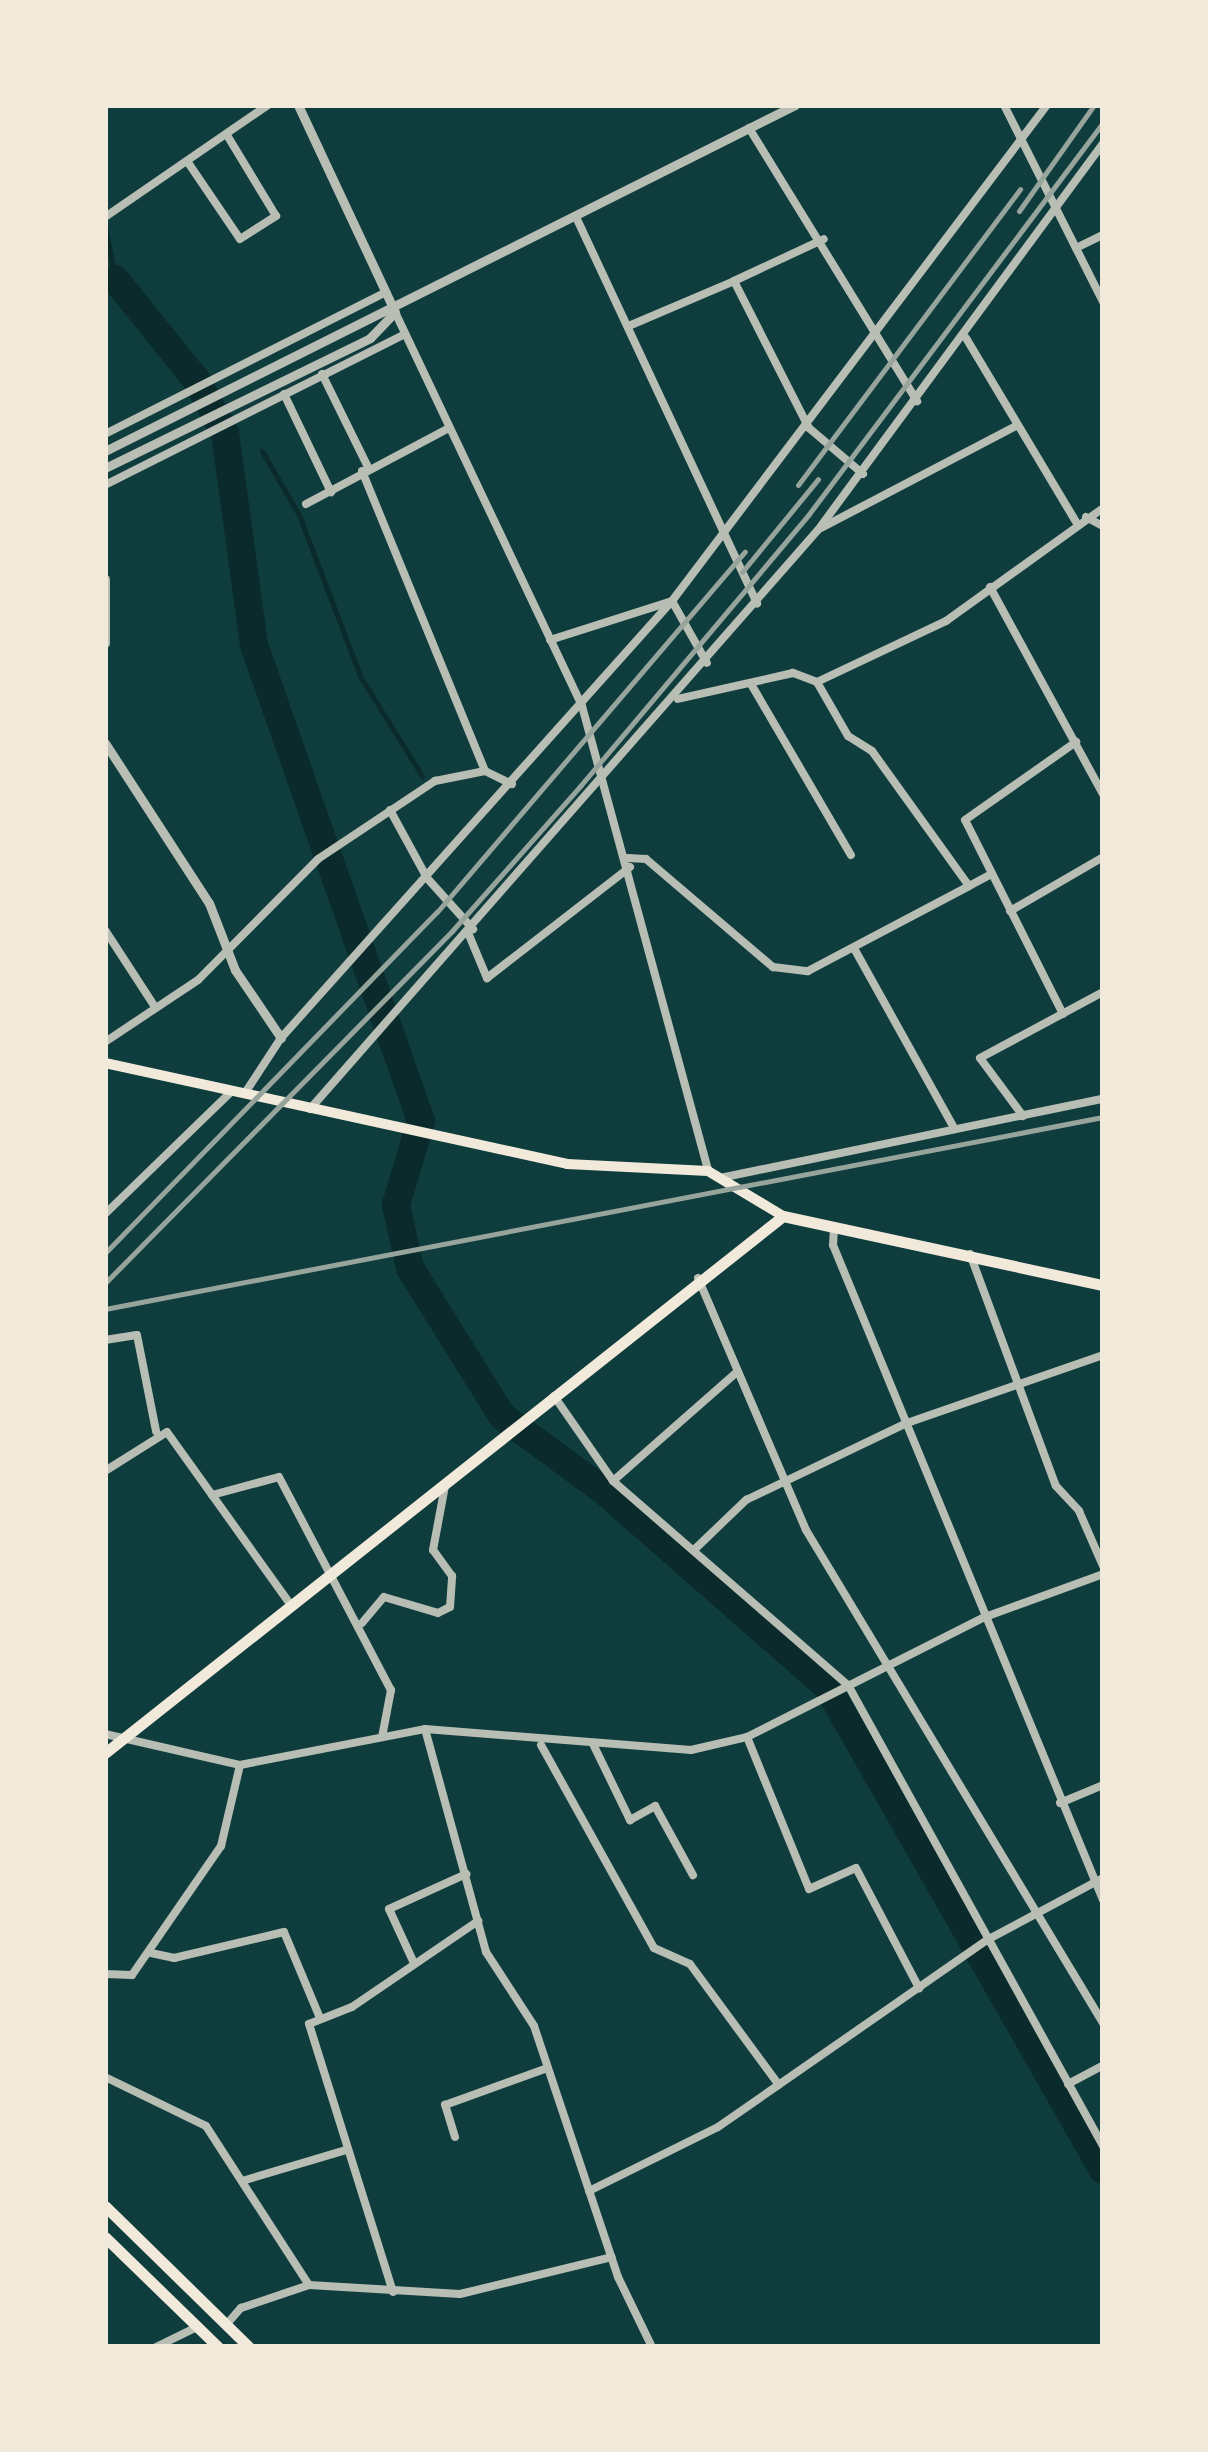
<!DOCTYPE html>
<style>
body{margin:0}
#map{position:relative;width:1208px;height:2452px;overflow:hidden;background:#0f3d3e;font-family:Inter,sans-serif}
div>[style]{position:absolute}
.stream>*{height:5px;margin:-2.5px;padding:0 2.5px;transform-origin:2.5px;border-radius:2.5px;background:#0a2a2b}
.river>*{height:28px;margin:-14px;padding:0 14px;transform-origin:14px;border-radius:14px;background:#0a2a2b}
.minor>*{height:8px;margin:-4px;padding:0 4px;transform-origin:4px;border-radius:4px;background:#b8beb3}
.tertiary>*{height:9px;margin:-4.5px;padding:0 4.5px;transform-origin:4.5px;border-radius:4.5px;background:#b8beb3}
.secondary>*{height:10px;margin:-5px;padding:0 5px;transform-origin:5px;border-radius:5px;background:#f1e9da}
.primary>*{height:11px;margin:-5.5px;padding:0 5.5px;transform-origin:5.5px;border-radius:5.5px;background:#f1e9da}
.rail>*{height:5px;margin:-2.5px;padding:0 2.5px;transform-origin:2.5px;border-radius:2.5px;background:#97a49c}
span{translate:-50% -50%;white-space:nowrap;text-align:center;line-height:1.15;-webkit-text-stroke:9px #f1e9da;paint-order:stroke}
.frame{position:absolute;inset:0;border:108px solid #f1e9da;pointer-events:none}
</style>
<div id="map">
<div class="stream">
<div style="left:105px;top:226px;width:54px;rotate:79.3deg"></div>
<div style="left:262px;top:451px;width:74px;rotate:60deg"></div>
<div style="left:299px;top:515px;width:172px;rotate:69.2deg"></div>
<div style="left:360px;top:676px;width:118px;rotate:58.2deg"></div>
</div>
<div class="river">
<div style="left:115px;top:279px;width:131px;rotate:51.2deg"></div>
<div style="left:197px;top:381px;width:59px;rotate:61.7deg"></div>
<div style="left:225px;top:433px;width:214px;rotate:82.2deg"></div>
<div style="left:254px;top:645px;width:504px;rotate:70.67deg"></div>
<div style="left:421px;top:1121px;width:88px;rotate:106.6deg"></div>
<div style="left:396px;top:1205px;width:65px;rotate:77.5deg"></div>
<div style="left:410px;top:1268px;width:174px;rotate:58.1deg"></div>
<div style="left:502px;top:1416px;width:127px;rotate:36.3deg"></div>
<div style="left:604px;top:1491px;width:296px;rotate:41.2deg"></div>
<div style="left:827px;top:1686px;width:557px;rotate:60.31deg"></div>
</div>
<div class="minor">
<div style="left:1004px;top:105px;width:220px;rotate:63.3deg"></div>
<div style="left:749px;top:128px;width:321px;rotate:58.4deg"></div>
<div style="left:187px;top:161px;width:94px;rotate:55.8deg"></div>
<div style="left:240px;top:239px;width:43px;rotate:-32.6deg"></div>
<div style="left:276px;top:216px;width:95px;rotate:-121.2deg"></div>
<div style="left:105px;top:217px;width:198px;rotate:-34.5deg"></div>
<div style="left:576px;top:217px;width:427px;rotate:64.9deg"></div>
<div style="left:1076px;top:248px;width:30px;rotate:-26deg"></div>
<div style="left:734px;top:281px;width:99px;rotate:-25deg"></div>
<div style="left:395px;top:312px;width:436px;rotate:64.6deg"></div>
<div style="left:582px;top:706px;width:482px;rotate:74.8deg"></div>
<div style="left:631px;top:325px;width:112px;rotate:-23.1deg"></div>
<div style="left:734px;top:281px;width:165px;rotate:63deg"></div>
<div style="left:809px;top:428px;width:71px;rotate:40.4deg"></div>
<div style="left:966px;top:338px;width:214px;rotate:59.1deg"></div>
<div style="left:322px;top:374px;width:104px;rotate:63.7deg"></div>
<div style="left:284px;top:394px;width:109px;rotate:64.4deg"></div>
<div style="left:105px;top:434px;width:315px;rotate:-26.8deg"></div>
<div style="left:362px;top:471px;width:324px;rotate:67.7deg"></div>
<div style="left:105px;top:485px;width:336px;rotate:-26.7deg"></div>
<div style="left:306px;top:504px;width:162px;rotate:-28deg"></div>
<div style="left:1086px;top:517px;width:19px;rotate:28deg"></div>
<div style="left:821px;top:528px;width:220px;rotate:-27.6deg"></div>
<div style="left:990px;top:587px;width:236px;rotate:61.4deg"></div>
<div style="left:550px;top:640px;width:128px;rotate:-17.7deg"></div>
<div style="left:672px;top:601px;width:71px;rotate:60.6deg"></div>
<div style="left:817px;top:682px;width:143px;rotate:-25.3deg"></div>
<div style="left:946px;top:621px;width:193px;rotate:-35.7deg"></div>
<div style="left:751px;top:684px;width:198px;rotate:59.7deg"></div>
<div style="left:390px;top:810px;width:77px;rotate:61.4deg"></div>
<div style="left:427px;top:878px;width:69px;rotate:48deg"></div>
<div style="left:628px;top:858px;width:18px;rotate:3deg"></div>
<div style="left:646px;top:859px;width:167px;rotate:40.4deg"></div>
<div style="left:773px;top:967px;width:35px;rotate:7deg"></div>
<div style="left:808px;top:971px;width:182px;rotate:-27.8deg"></div>
<div style="left:969px;top:886px;width:166px;rotate:-125.7deg"></div>
<div style="left:872px;top:751px;width:28px;rotate:-148deg"></div>
<div style="left:848px;top:736px;width:62px;rotate:-119.9deg"></div>
<div style="left:817px;top:682px;width:26px;rotate:-159deg"></div>
<div style="left:793px;top:673px;width:118px;rotate:167.3deg"></div>
<div style="left:969px;top:886px;width:26px;rotate:-28deg"></div>
<div style="left:1010px;top:911px;width:108px;rotate:-30.1deg"></div>
<div style="left:105px;top:930px;width:92px;rotate:57deg"></div>
<div style="left:469px;top:935px;width:47px;rotate:67.3deg"></div>
<div style="left:487px;top:978px;width:181px;rotate:-37.8deg"></div>
<div style="left:855px;top:950px;width:204px;rotate:60.9deg"></div>
<div style="left:1063px;top:1014px;width:217px;rotate:-116.8deg"></div>
<div style="left:965px;top:820px;width:136px;rotate:-35.1deg"></div>
<div style="left:105px;top:1042px;width:112px;rotate:-33.7deg"></div>
<div style="left:198px;top:980px;width:170px;rotate:-45.2deg"></div>
<div style="left:318px;top:859px;width:141px;rotate:-33.7deg"></div>
<div style="left:435px;top:781px;width:51px;rotate:-11.3deg"></div>
<div style="left:485px;top:771px;width:30px;rotate:26deg"></div>
<div style="left:245px;top:1093px;width:66px;rotate:-56.8deg"></div>
<div style="left:281px;top:1038px;width:586px;rotate:-48.18deg"></div>
<div style="left:672px;top:601px;width:622px;rotate:-52.91deg"></div>
<div style="left:310px;top:1109px;width:770px;rotate:-48.74deg"></div>
<div style="left:818px;top:530px;width:481px;rotate:-53.6deg"></div>
<div style="left:1023px;top:1116px;width:72px;rotate:-126.6deg"></div>
<div style="left:980px;top:1058px;width:140px;rotate:-28.2deg"></div>
<div style="left:720px;top:1178px;width:391px;rotate:-11.7deg"></div>
<div style="left:105px;top:1214px;width:178px;rotate:-44.1deg"></div>
<div style="left:834px;top:1227px;width:18px;rotate:93deg"></div>
<div style="left:833px;top:1245px;width:708px;rotate:67.6deg"></div>
<div style="left:970px;top:1254px;width:247px;rotate:69.7deg"></div>
<div style="left:1056px;top:1486px;width:34px;rotate:47deg"></div>
<div style="left:1079px;top:1511px;width:60px;rotate:66.4deg"></div>
<div style="left:698px;top:1278px;width:274px;rotate:66.8deg"></div>
<div style="left:806px;top:1530px;width:576px;rotate:58.93deg"></div>
<div style="left:105px;top:1340px;width:32px;rotate:-9deg"></div>
<div style="left:137px;top:1335px;width:98px;rotate:78.8deg"></div>
<div style="left:554px;top:1396px;width:103px;rotate:55.2deg"></div>
<div style="left:613px;top:1481px;width:311px;rotate:41deg"></div>
<div style="left:848px;top:1685px;width:527px;rotate:61.05deg"></div>
<div style="left:105px;top:1471px;width:73px;rotate:-32.2deg"></div>
<div style="left:167px;top:1432px;width:211px;rotate:54.4deg"></div>
<div style="left:613px;top:1481px;width:162px;rotate:-41.3deg"></div>
<div style="left:212px;top:1495px;width:69px;rotate:-15deg"></div>
<div style="left:279px;top:1477px;width:241px;rotate:62.3deg"></div>
<div style="left:391px;top:1690px;width:48px;rotate:100.8deg"></div>
<div style="left:695px;top:1549px;width:71px;rotate:-43.9deg"></div>
<div style="left:746px;top:1500px;width:178px;rotate:-25.6deg"></div>
<div style="left:907px;top:1423px;width:207px;rotate:-19.1deg"></div>
<div style="left:362px;top:1623px;width:34px;rotate:-50deg"></div>
<div style="left:384px;top:1597px;width:56px;rotate:16.5deg"></div>
<div style="left:438px;top:1613px;width:13px;rotate:-27deg"></div>
<div style="left:450px;top:1607px;width:31px;rotate:-86deg"></div>
<div style="left:452px;top:1576px;width:32px;rotate:-126deg"></div>
<div style="left:433px;top:1550px;width:65px;rotate:-79.4deg"></div>
<div style="left:425px;top:1729px;width:231px;rotate:74.7deg"></div>
<div style="left:486px;top:1952px;width:88px;rotate:57deg"></div>
<div style="left:534px;top:2026px;width:265px;rotate:71.5deg"></div>
<div style="left:618px;top:2277px;width:78px;rotate:64.1deg"></div>
<div style="left:105px;top:1734px;width:139px;rotate:12.9deg"></div>
<div style="left:240px;top:1765px;width:188px;rotate:-11deg"></div>
<div style="left:425px;top:1729px;width:267px;rotate:4.5deg"></div>
<div style="left:691px;top:1750px;width:57px;rotate:-13.1deg"></div>
<div style="left:747px;top:1737px;width:267px;rotate:-26.8deg"></div>
<div style="left:985px;top:1617px;width:126px;rotate:-20deg"></div>
<div style="left:747px;top:1737px;width:164px;rotate:67.8deg"></div>
<div style="left:809px;top:1889px;width:51px;rotate:-24.1deg"></div>
<div style="left:856px;top:1868px;width:136px;rotate:62.3deg"></div>
<div style="left:593px;top:1744px;width:85px;rotate:64deg"></div>
<div style="left:630px;top:1820px;width:29px;rotate:-29deg"></div>
<div style="left:655px;top:1806px;width:79px;rotate:61.2deg"></div>
<div style="left:541px;top:1745px;width:232px;rotate:60.9deg"></div>
<div style="left:654px;top:1948px;width:39px;rotate:24deg"></div>
<div style="left:690px;top:1964px;width:150px;rotate:53.7deg"></div>
<div style="left:1060px;top:1803px;width:47px;rotate:-22.7deg"></div>
<div style="left:151px;top:1953px;width:24px;rotate:12deg"></div>
<div style="left:174px;top:1958px;width:113px;rotate:-13.3deg"></div>
<div style="left:284px;top:1932px;width:93px;rotate:67.3deg"></div>
<div style="left:413px;top:1961px;width:57px;rotate:-114.8deg"></div>
<div style="left:389px;top:1909px;width:85px;rotate:-24.4deg"></div>
<div style="left:105px;top:1974px;width:27px;rotate:2deg"></div>
<div style="left:132px;top:1975px;width:157px;rotate:-55.4deg"></div>
<div style="left:221px;top:1846px;width:83px;rotate:-76.8deg"></div>
<div style="left:105px;top:2077px;width:112px;rotate:25.9deg"></div>
<div style="left:206px;top:2126px;width:189px;rotate:57.1deg"></div>
<div style="left:1068px;top:2084px;width:40px;rotate:-28deg"></div>
<div style="left:455px;top:2137px;width:34px;rotate:-107deg"></div>
<div style="left:445px;top:2105px;width:109px;rotate:-19.8deg"></div>
<div style="left:242px;top:2181px;width:109px;rotate:-16.6deg"></div>
<div style="left:589px;top:2191px;width:144px;rotate:-26.4deg"></div>
<div style="left:718px;top:2127px;width:328px;rotate:-34.8deg"></div>
<div style="left:987px;top:1940px;width:132px;rotate:-28.1deg"></div>
<div style="left:393px;top:2292px;width:281px;rotate:-107.4deg"></div>
<div style="left:309px;top:2024px;width:46px;rotate:-21.6deg"></div>
<div style="left:352px;top:2007px;width:153px;rotate:-34.3deg"></div>
<div style="left:226px;top:2325px;width:23px;rotate:-49deg"></div>
<div style="left:241px;top:2308px;width:72px;rotate:-18.7deg"></div>
<div style="left:309px;top:2285px;width:151px;rotate:3.4deg"></div>
<div style="left:460px;top:2294px;width:156px;rotate:-13.7deg"></div>
<div style="left:156px;top:2347px;width:46px;rotate:-26deg"></div>
</div>
<div class="tertiary">
<div style="left:298px;top:105px;width:229px;rotate:64.9deg"></div>
<div style="left:105px;top:451px;width:772px;rotate:-26.63deg"></div>
<div style="left:105px;top:468px;width:295px;rotate:-26.1deg"></div>
<div style="left:370px;top:338px;width:32px;rotate:-46deg"></div>
<div style="left:105px;top:579px;width:64px;rotate:90deg"></div>
<div style="left:105px;top:743px;width:191px;rotate:57deg"></div>
<div style="left:209px;top:903px;width:72px;rotate:68.8deg"></div>
<div style="left:235px;top:970px;width:82px;rotate:55.9deg"></div>
</div>
<div class="secondary">
<div style="left:105px;top:1063px;width:473px;rotate:12.3deg"></div>
<div style="left:567px;top:1164px;width:141px;rotate:2.8deg"></div>
<div style="left:708px;top:1171px;width:87px;rotate:31deg"></div>
</div>
<div class="primary">
<div style="left:105px;top:1753px;width:865px;rotate:-38.38deg"></div>
<div style="left:783px;top:1216px;width:327px;rotate:12.2deg"></div>
<div style="left:105px;top:2206px;width:202px;rotate:44.4deg"></div>
<div style="left:105px;top:2237px;width:158px;rotate:44.2deg"></div>
</div>
<div class="rail">
<div style="left:1019px;top:211px;width:130px;rotate:-54.7deg"></div>
<div style="left:798px;top:485px;width:370px;rotate:-53.1deg"></div>
<div style="left:742px;top:572px;width:120px;rotate:-50.7deg"></div>
<div style="left:105px;top:1253px;width:476px;rotate:-45.8deg"></div>
<div style="left:437px;top:912px;width:474px;rotate:-49.5deg"></div>
<div style="left:105px;top:1283px;width:494px;rotate:-45.4deg"></div>
<div style="left:452px;top:931px;width:195px;rotate:-48.5deg"></div>
<div style="left:581px;top:785px;width:354px;rotate:-49.9deg"></div>
<div style="left:809px;top:514px;width:489px;rotate:-53.1deg"></div>
<div style="left:105px;top:1309px;width:1016px;rotate:-10.89deg"></div>
</div>
<div class="frame"></div>
</div>
